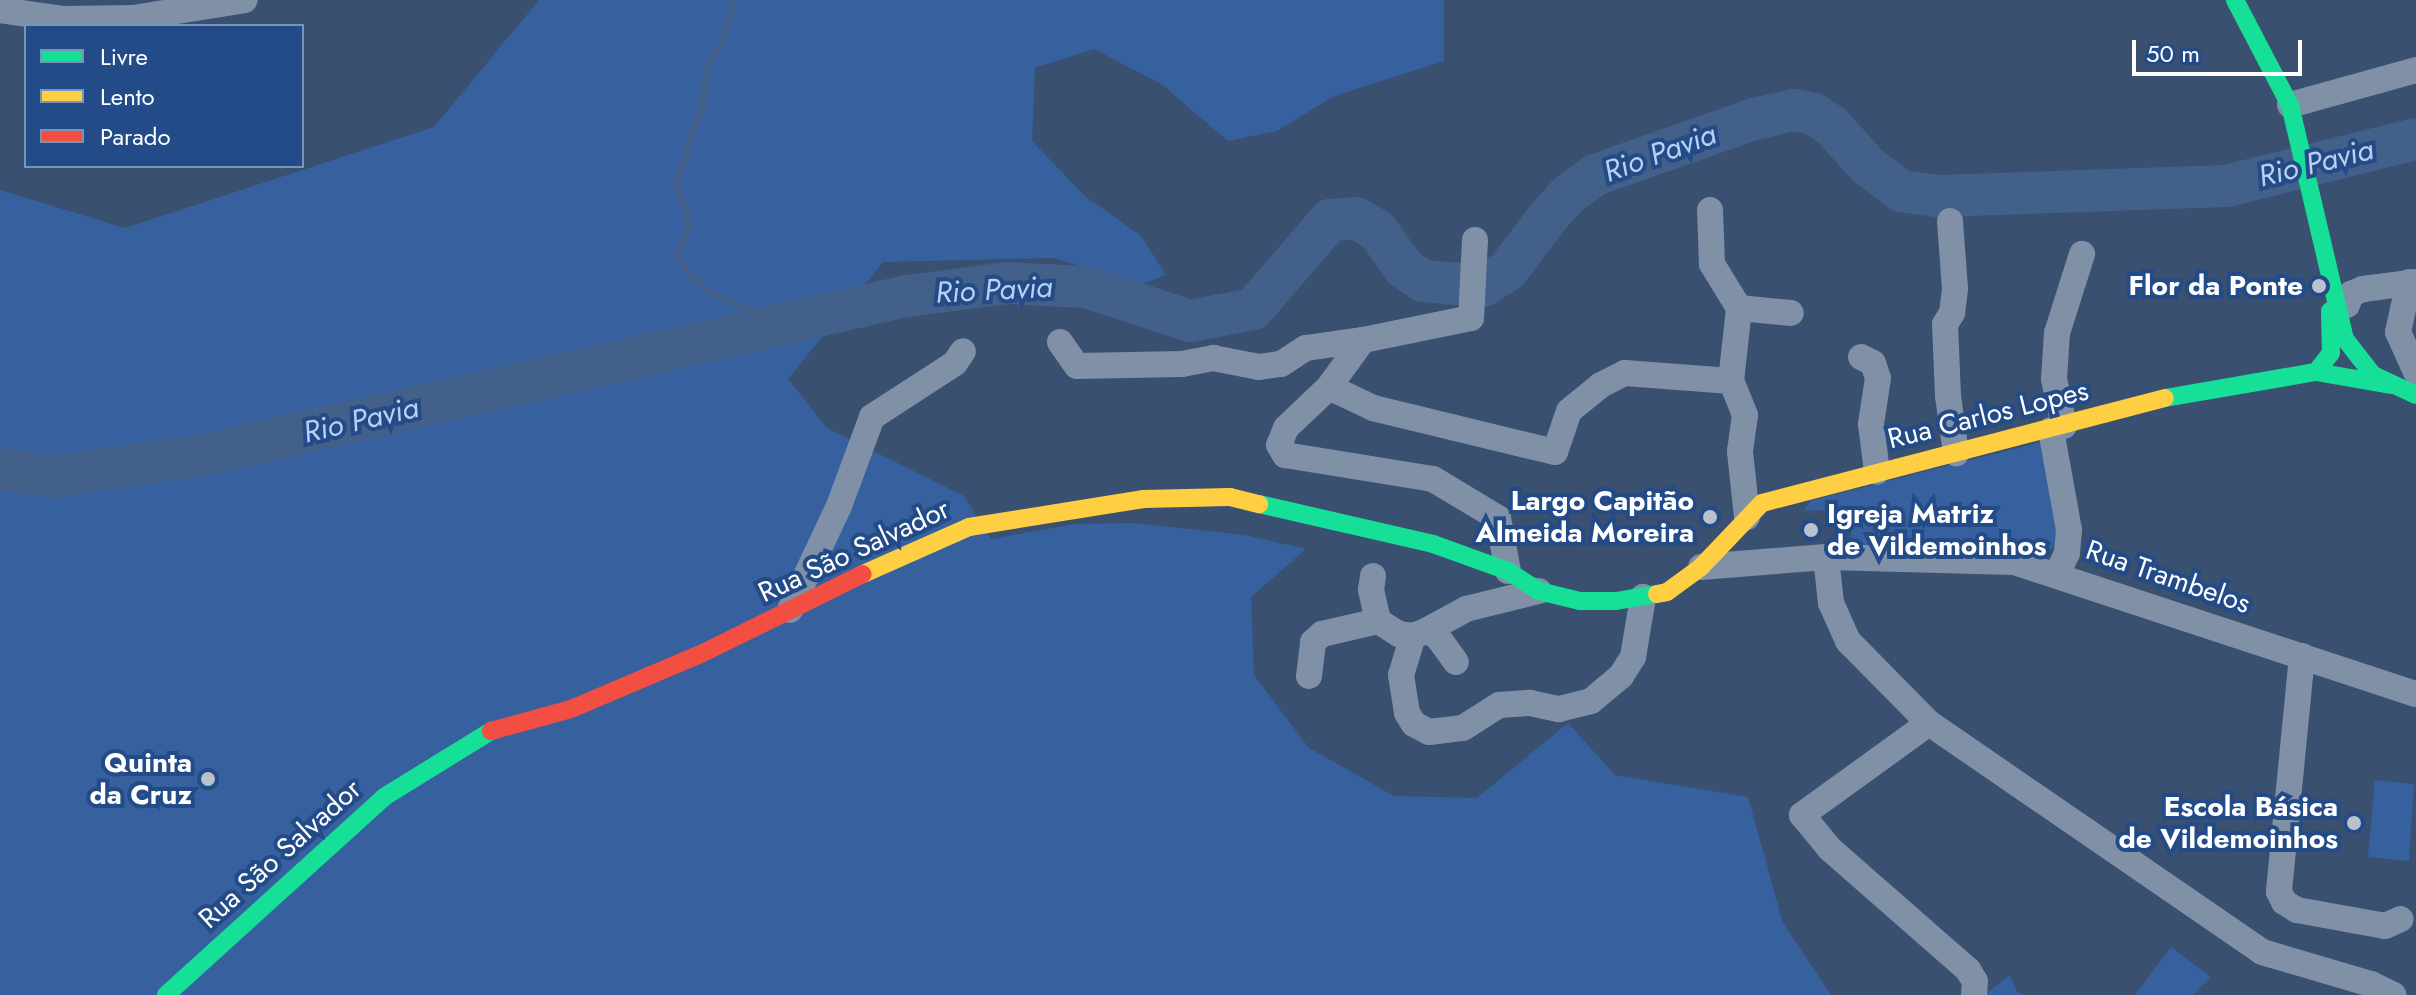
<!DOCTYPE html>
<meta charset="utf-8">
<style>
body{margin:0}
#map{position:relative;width:2416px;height:995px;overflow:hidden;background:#395071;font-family:Jost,sans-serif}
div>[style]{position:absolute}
.green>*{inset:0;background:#36619e}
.stream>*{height:7px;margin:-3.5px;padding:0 3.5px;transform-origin:3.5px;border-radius:3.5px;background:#43608b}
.river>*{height:42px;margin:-21px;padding:0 21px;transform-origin:21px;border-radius:21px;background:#43608b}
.street>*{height:26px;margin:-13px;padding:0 13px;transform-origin:13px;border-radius:13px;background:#8090a6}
.fast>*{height:18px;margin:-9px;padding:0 9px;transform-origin:9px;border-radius:9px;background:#16e098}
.slow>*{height:18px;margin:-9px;padding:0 9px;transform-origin:9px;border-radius:9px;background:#ffcf43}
.jam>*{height:18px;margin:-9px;padding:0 9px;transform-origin:9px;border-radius:9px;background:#f24e42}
.dots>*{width:22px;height:22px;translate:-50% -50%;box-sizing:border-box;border:4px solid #224b88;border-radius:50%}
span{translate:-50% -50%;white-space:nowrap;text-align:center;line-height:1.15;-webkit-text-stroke:8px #224b88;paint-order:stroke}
.poi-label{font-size:28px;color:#fff;font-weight:700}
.right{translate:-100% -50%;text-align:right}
.left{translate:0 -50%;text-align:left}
.street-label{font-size:28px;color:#fff}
.water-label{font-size:30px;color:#b9d0f1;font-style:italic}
.legend{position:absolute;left:24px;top:24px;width:280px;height:144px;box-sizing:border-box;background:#224b88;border:2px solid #7a93b8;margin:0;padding:10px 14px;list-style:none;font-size:24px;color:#fff}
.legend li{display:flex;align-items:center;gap:16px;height:40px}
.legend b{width:40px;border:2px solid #7a93b8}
.scale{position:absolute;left:2132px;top:40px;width:170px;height:36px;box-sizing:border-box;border:4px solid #fff;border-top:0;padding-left:10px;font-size:24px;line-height:28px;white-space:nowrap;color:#fff;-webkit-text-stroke:6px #224b88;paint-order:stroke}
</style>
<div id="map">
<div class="green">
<div style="clip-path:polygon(539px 0,1444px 0,1444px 61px,1334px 96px,1277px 131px,1228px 141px,1161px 84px,1094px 49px,1035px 68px,1032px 141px,1085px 196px,1141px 236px,1166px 275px,1142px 284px,1053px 258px,883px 262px,788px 379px,827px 428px,964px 496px,991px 539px,1075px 524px,1133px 523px,1245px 535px,1306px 549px,1251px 597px,1254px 675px,1309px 748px,1394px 796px,1477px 798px,1568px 723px,1615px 775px,1748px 797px,1783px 923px,1831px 995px,0 995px,0 190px,125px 228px,434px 127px)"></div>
<div style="clip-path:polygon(2045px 441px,2058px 542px,2051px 549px,1852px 548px,1849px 509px,1804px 511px,1810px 501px)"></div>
<div style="clip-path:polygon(2375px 780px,2414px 784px,2409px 861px,2368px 857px)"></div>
<div style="clip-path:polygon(2171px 947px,2211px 977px,2193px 995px,2135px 995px)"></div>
<div style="clip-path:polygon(2010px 975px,2017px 992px,2026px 995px,1984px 995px)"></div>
</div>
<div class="stream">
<div style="left:733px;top:0;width:41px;rotate:104deg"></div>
<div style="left:723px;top:40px;width:27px;rotate:123deg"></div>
<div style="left:708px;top:63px;width:37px;rotate:98deg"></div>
<div style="left:703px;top:100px;width:86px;rotate:108.2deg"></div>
<div style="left:676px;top:182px;width:45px;rotate:73.2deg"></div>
<div style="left:689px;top:225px;width:32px;rotate:112deg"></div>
<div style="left:677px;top:255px;width:25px;rotate:58deg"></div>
<div style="left:690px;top:276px;width:29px;rotate:38deg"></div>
<div style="left:713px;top:294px;width:35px;rotate:22deg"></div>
<div style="left:746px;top:307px;width:32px;rotate:36deg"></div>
</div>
<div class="river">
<div style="left:0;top:469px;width:53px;rotate:8.7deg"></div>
<div style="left:52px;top:477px;width:158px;rotate:-8.4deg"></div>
<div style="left:208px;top:454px;width:717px;rotate:-12.74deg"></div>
<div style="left:907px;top:296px;width:101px;rotate:-7.4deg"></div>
<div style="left:1007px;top:283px;width:79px;rotate:2.9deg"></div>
<div style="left:1086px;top:287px;width:109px;rotate:18.1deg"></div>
<div style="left:1190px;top:321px;width:64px;rotate:-10.8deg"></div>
<div style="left:1253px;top:309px;width:118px;rotate:-49.1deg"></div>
<div style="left:1330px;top:220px;width:26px;rotate:-4deg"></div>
<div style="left:1356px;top:218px;width:24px;rotate:30deg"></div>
<div style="left:1377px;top:230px;width:47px;rotate:54.6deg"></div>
<div style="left:1404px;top:268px;width:23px;rotate:34deg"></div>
<div style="left:1423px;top:281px;width:60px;rotate:4.8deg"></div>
<div style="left:1483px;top:286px;width:28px;rotate:-32deg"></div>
<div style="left:1507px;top:271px;width:68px;rotate:-52.8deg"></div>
<div style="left:1548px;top:217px;width:31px;rotate:-48deg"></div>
<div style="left:1569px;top:194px;width:32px;rotate:-36deg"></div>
<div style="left:1595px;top:175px;width:169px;rotate:-19.4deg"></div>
<div style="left:1754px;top:119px;width:41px;rotate:-12.7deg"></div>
<div style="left:1794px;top:110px;width:20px;rotate:11deg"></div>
<div style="left:1814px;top:114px;width:20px;rotate:33deg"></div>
<div style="left:1831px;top:125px;width:55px;rotate:47.9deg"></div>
<div style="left:1868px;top:166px;width:41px;rotate:37.1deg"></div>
<div style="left:1901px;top:191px;width:37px;rotate:8deg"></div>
<div style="left:1938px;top:196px;width:288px;rotate:-2deg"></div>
<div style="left:2226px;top:186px;width:196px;rotate:-13.9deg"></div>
</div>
<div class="street">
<div style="left:0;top:10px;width:65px;rotate:8deg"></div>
<div style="left:64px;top:19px;width:69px;rotate:-0.8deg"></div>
<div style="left:133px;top:18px;width:113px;rotate:-9.1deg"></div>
<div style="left:2290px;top:105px;width:131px;rotate:-15.5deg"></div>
<div style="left:1710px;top:210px;width:54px;rotate:87.9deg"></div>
<div style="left:1712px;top:264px;width:52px;rotate:58.5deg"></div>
<div style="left:1950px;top:221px;width:68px;rotate:85.8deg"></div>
<div style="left:1955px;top:289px;width:24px;rotate:97deg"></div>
<div style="left:1952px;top:313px;width:13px;rotate:122deg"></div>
<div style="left:1945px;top:324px;width:72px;rotate:87.6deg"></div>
<div style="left:1948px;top:396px;width:58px;rotate:82deg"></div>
<div style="left:1475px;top:240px;width:78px;rotate:92.9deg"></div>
<div style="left:1471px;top:318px;width:110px;rotate:168.5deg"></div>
<div style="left:1363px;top:340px;width:58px;rotate:125.9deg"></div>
<div style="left:1329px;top:387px;width:59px;rotate:136.4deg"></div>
<div style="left:1286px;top:428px;width:18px;rotate:112deg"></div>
<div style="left:1279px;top:445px;width:12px;rotate:59deg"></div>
<div style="left:1285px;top:455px;width:150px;rotate:9.2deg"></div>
<div style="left:1433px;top:479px;width:76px;rotate:31deg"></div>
<div style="left:1498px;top:518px;width:54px;rotate:79.3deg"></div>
<div style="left:2409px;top:282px;width:51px;rotate:102.4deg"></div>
<div style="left:2398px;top:332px;width:44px;rotate:65.8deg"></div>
<div style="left:2347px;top:305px;width:12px;rotate:-70deg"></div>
<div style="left:2351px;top:294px;width:13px;rotate:-23deg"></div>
<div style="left:2363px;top:289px;width:53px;rotate:-7.5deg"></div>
<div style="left:1060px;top:342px;width:29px;rotate:55deg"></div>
<div style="left:1077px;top:366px;width:105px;rotate:-1.1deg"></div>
<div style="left:1182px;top:364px;width:32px;rotate:-11deg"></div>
<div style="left:1213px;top:358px;width:47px;rotate:11.1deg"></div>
<div style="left:1259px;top:367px;width:22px;rotate:-8deg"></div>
<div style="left:1281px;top:364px;width:30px;rotate:-33deg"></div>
<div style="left:1306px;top:348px;width:58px;rotate:-8deg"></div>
<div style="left:1861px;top:357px;width:13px;rotate:27deg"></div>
<div style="left:1873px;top:363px;width:16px;rotate:72deg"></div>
<div style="left:1878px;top:378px;width:47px;rotate:98.7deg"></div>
<div style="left:1871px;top:424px;width:48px;rotate:82.9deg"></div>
<div style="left:1329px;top:387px;width:49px;rotate:25.5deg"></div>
<div style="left:1373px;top:408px;width:187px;rotate:13.6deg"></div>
<div style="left:1555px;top:452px;width:43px;rotate:-71.1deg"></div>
<div style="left:1569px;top:411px;width:41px;rotate:-39.1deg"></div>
<div style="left:1601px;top:385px;width:27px;rotate:-27deg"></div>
<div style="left:1625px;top:373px;width:106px;rotate:4.3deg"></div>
<div style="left:2064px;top:426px;width:48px;rotate:-102deg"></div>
<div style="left:2054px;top:379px;width:46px;rotate:-86.3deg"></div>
<div style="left:2057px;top:333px;width:83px;rotate:-72.4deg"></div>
<div style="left:2051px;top:430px;width:102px;rotate:79.8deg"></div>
<div style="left:2069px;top:530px;width:23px;rotate:95deg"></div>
<div style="left:2067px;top:553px;width:23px;rotate:115deg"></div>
<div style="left:1747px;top:517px;width:66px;rotate:-96.1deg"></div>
<div style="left:1740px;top:451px;width:36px;rotate:-82deg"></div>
<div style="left:1745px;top:415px;width:37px;rotate:-112deg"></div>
<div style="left:1731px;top:381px;width:73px;rotate:-83.7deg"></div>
<div style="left:1739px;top:308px;width:52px;rotate:5.5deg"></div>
<div style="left:1826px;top:557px;width:46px;rotate:83.8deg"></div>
<div style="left:1831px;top:603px;width:42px;rotate:65.9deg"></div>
<div style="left:1848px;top:641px;width:115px;rotate:45.4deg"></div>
<div style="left:1929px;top:723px;width:404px;rotate:34.5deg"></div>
<div style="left:2262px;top:952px;width:114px;rotate:16.4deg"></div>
<div style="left:2371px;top:984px;width:25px;rotate:26deg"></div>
<div style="left:1701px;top:567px;width:125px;rotate:-4.6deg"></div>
<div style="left:1826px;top:557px;width:188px;rotate:1.5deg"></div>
<div style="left:2014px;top:562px;width:423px;rotate:18.2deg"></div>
<div style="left:1373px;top:576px;width:14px;rotate:98deg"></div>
<div style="left:1371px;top:590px;width:32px;rotate:77deg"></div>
<div style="left:1378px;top:621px;width:25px;rotate:32deg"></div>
<div style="left:1399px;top:634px;width:14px;rotate:8deg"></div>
<div style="left:1413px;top:636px;width:41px;rotate:107.1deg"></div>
<div style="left:1401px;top:675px;width:38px;rotate:81deg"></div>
<div style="left:1407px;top:713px;width:13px;rotate:58deg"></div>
<div style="left:1414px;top:724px;width:17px;rotate:28deg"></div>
<div style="left:1429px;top:732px;width:34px;rotate:-7deg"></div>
<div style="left:1463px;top:728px;width:43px;rotate:-32.6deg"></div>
<div style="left:1499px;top:705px;width:31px;rotate:-4deg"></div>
<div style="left:1530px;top:703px;width:30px;rotate:12deg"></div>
<div style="left:1559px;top:709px;width:33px;rotate:-14deg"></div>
<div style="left:1591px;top:701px;width:39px;rotate:-40deg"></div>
<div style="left:1621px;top:676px;width:22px;rotate:-58deg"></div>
<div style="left:1633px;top:657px;width:61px;rotate:-80.5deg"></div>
<div style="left:790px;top:610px;width:115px;rotate:-64.8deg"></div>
<div style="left:839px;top:506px;width:95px;rotate:-69.7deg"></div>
<div style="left:872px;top:417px;width:99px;rotate:-33deg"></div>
<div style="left:955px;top:363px;width:14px;rotate:-56deg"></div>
<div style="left:1426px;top:631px;width:46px;rotate:-28.8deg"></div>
<div style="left:1466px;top:609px;width:75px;rotate:-13.9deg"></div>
<div style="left:1413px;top:636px;width:14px;rotate:-21deg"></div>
<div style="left:1426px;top:631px;width:12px;rotate:24deg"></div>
<div style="left:1437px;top:636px;width:32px;rotate:54deg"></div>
<div style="left:2302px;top:656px;width:237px;rotate:95.6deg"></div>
<div style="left:2279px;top:892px;width:11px;rotate:63deg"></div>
<div style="left:2284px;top:902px;width:15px;rotate:32deg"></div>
<div style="left:2297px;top:910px;width:89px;rotate:10.3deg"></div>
<div style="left:2385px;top:926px;width:17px;rotate:-24deg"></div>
<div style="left:1309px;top:676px;width:34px;rotate:-83deg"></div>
<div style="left:1313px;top:642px;width:12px;rotate:-42deg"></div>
<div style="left:1322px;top:634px;width:57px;rotate:-13.1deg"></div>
<div style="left:1929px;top:723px;width:157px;rotate:144.1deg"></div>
<div style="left:1802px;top:815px;width:44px;rotate:50.5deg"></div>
<div style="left:1830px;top:849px;width:184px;rotate:41.2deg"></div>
<div style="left:1968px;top:970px;width:13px;rotate:58deg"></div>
<div style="left:1975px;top:981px;width:14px;rotate:94deg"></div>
</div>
<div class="fast">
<div style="left:2235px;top:0;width:119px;rotate:62.4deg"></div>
<div style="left:2290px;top:105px;width:240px;rotate:76.8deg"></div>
<div style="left:2345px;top:339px;width:46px;rotate:52.1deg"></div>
<div style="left:2373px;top:375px;width:47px;rotate:24.9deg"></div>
<div style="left:2316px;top:372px;width:24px;rotate:-52deg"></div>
<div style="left:2331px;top:353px;width:42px;rotate:-91.4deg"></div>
<div style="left:2165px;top:398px;width:153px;rotate:-9.8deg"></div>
<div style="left:2316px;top:372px;width:76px;rotate:9.8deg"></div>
<div style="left:1259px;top:504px;width:179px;rotate:12.9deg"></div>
<div style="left:1433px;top:544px;width:80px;rotate:19.8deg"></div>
<div style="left:1508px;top:571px;width:37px;rotate:33deg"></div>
<div style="left:1539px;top:591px;width:42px;rotate:13.7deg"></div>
<div style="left:1580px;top:601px;width:36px"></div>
<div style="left:1616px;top:601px;width:42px;rotate:-9.7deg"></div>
<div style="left:166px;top:995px;width:294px;rotate:-42.2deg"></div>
<div style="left:384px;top:797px;width:126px;rotate:-31.7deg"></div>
</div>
<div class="slow">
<div style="left:863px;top:574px;width:116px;rotate:-23.9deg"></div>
<div style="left:969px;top:527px;width:177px;rotate:-9.1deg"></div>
<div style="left:1144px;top:499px;width:86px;rotate:-1.3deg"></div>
<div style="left:1230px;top:497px;width:30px;rotate:14deg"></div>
<div style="left:1657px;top:594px;width:10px;rotate:-11deg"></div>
<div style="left:1667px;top:592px;width:42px;rotate:-36.3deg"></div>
<div style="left:1701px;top:567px;width:88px;rotate:-46.4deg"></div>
<div style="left:1762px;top:503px;width:416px;rotate:-14.6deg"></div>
</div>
<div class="jam">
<div style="left:491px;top:731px;width:83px;rotate:-15.4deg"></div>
<div style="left:571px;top:709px;width:143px;rotate:-23deg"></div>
<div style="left:703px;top:653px;width:178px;rotate:-26.3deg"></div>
</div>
<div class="dots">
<div style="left:2319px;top:286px;background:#bac2cd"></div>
<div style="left:1710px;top:517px;background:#bac2cd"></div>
<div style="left:1811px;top:530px;background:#bac2cd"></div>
<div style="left:208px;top:779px;background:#bac2cd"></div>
<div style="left:2354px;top:823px;background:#bac2cd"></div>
</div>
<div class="poi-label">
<span class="right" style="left:2303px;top:286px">Flor da Ponte</span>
<span class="right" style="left:1694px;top:517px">Largo Capitão<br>Almeida Moreira</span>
<span class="left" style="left:1827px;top:530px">Igreja Matriz<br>de Vildemoinhos</span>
<span class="right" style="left:192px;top:779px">Quinta<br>da Cruz</span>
<span class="right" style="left:2338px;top:823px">Escola Básica<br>de Vildemoinhos</span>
</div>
<div class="street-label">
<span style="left:1988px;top:415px;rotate:-14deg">Rua Carlos Lopes</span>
<span style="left:854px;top:551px;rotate:-25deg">Rua São Salvador</span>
<span style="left:2168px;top:577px;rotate:19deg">Rua Trambelos</span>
<span style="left:280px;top:854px;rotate:-42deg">Rua São Salvador</span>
</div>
<div class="water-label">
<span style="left:1660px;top:153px;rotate:-20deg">Rio Pavia</span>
<span style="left:2316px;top:163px;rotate:-14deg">Rio Pavia</span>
<span style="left:994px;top:290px;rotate:-3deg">Rio Pavia</span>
<span style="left:361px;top:420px;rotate:-13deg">Rio Pavia</span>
</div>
<ul class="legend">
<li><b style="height:10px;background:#16e098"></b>Livre</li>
<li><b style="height:10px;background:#ffcf43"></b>Lento</li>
<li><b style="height:10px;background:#f24e42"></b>Parado</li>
</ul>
<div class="scale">50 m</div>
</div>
